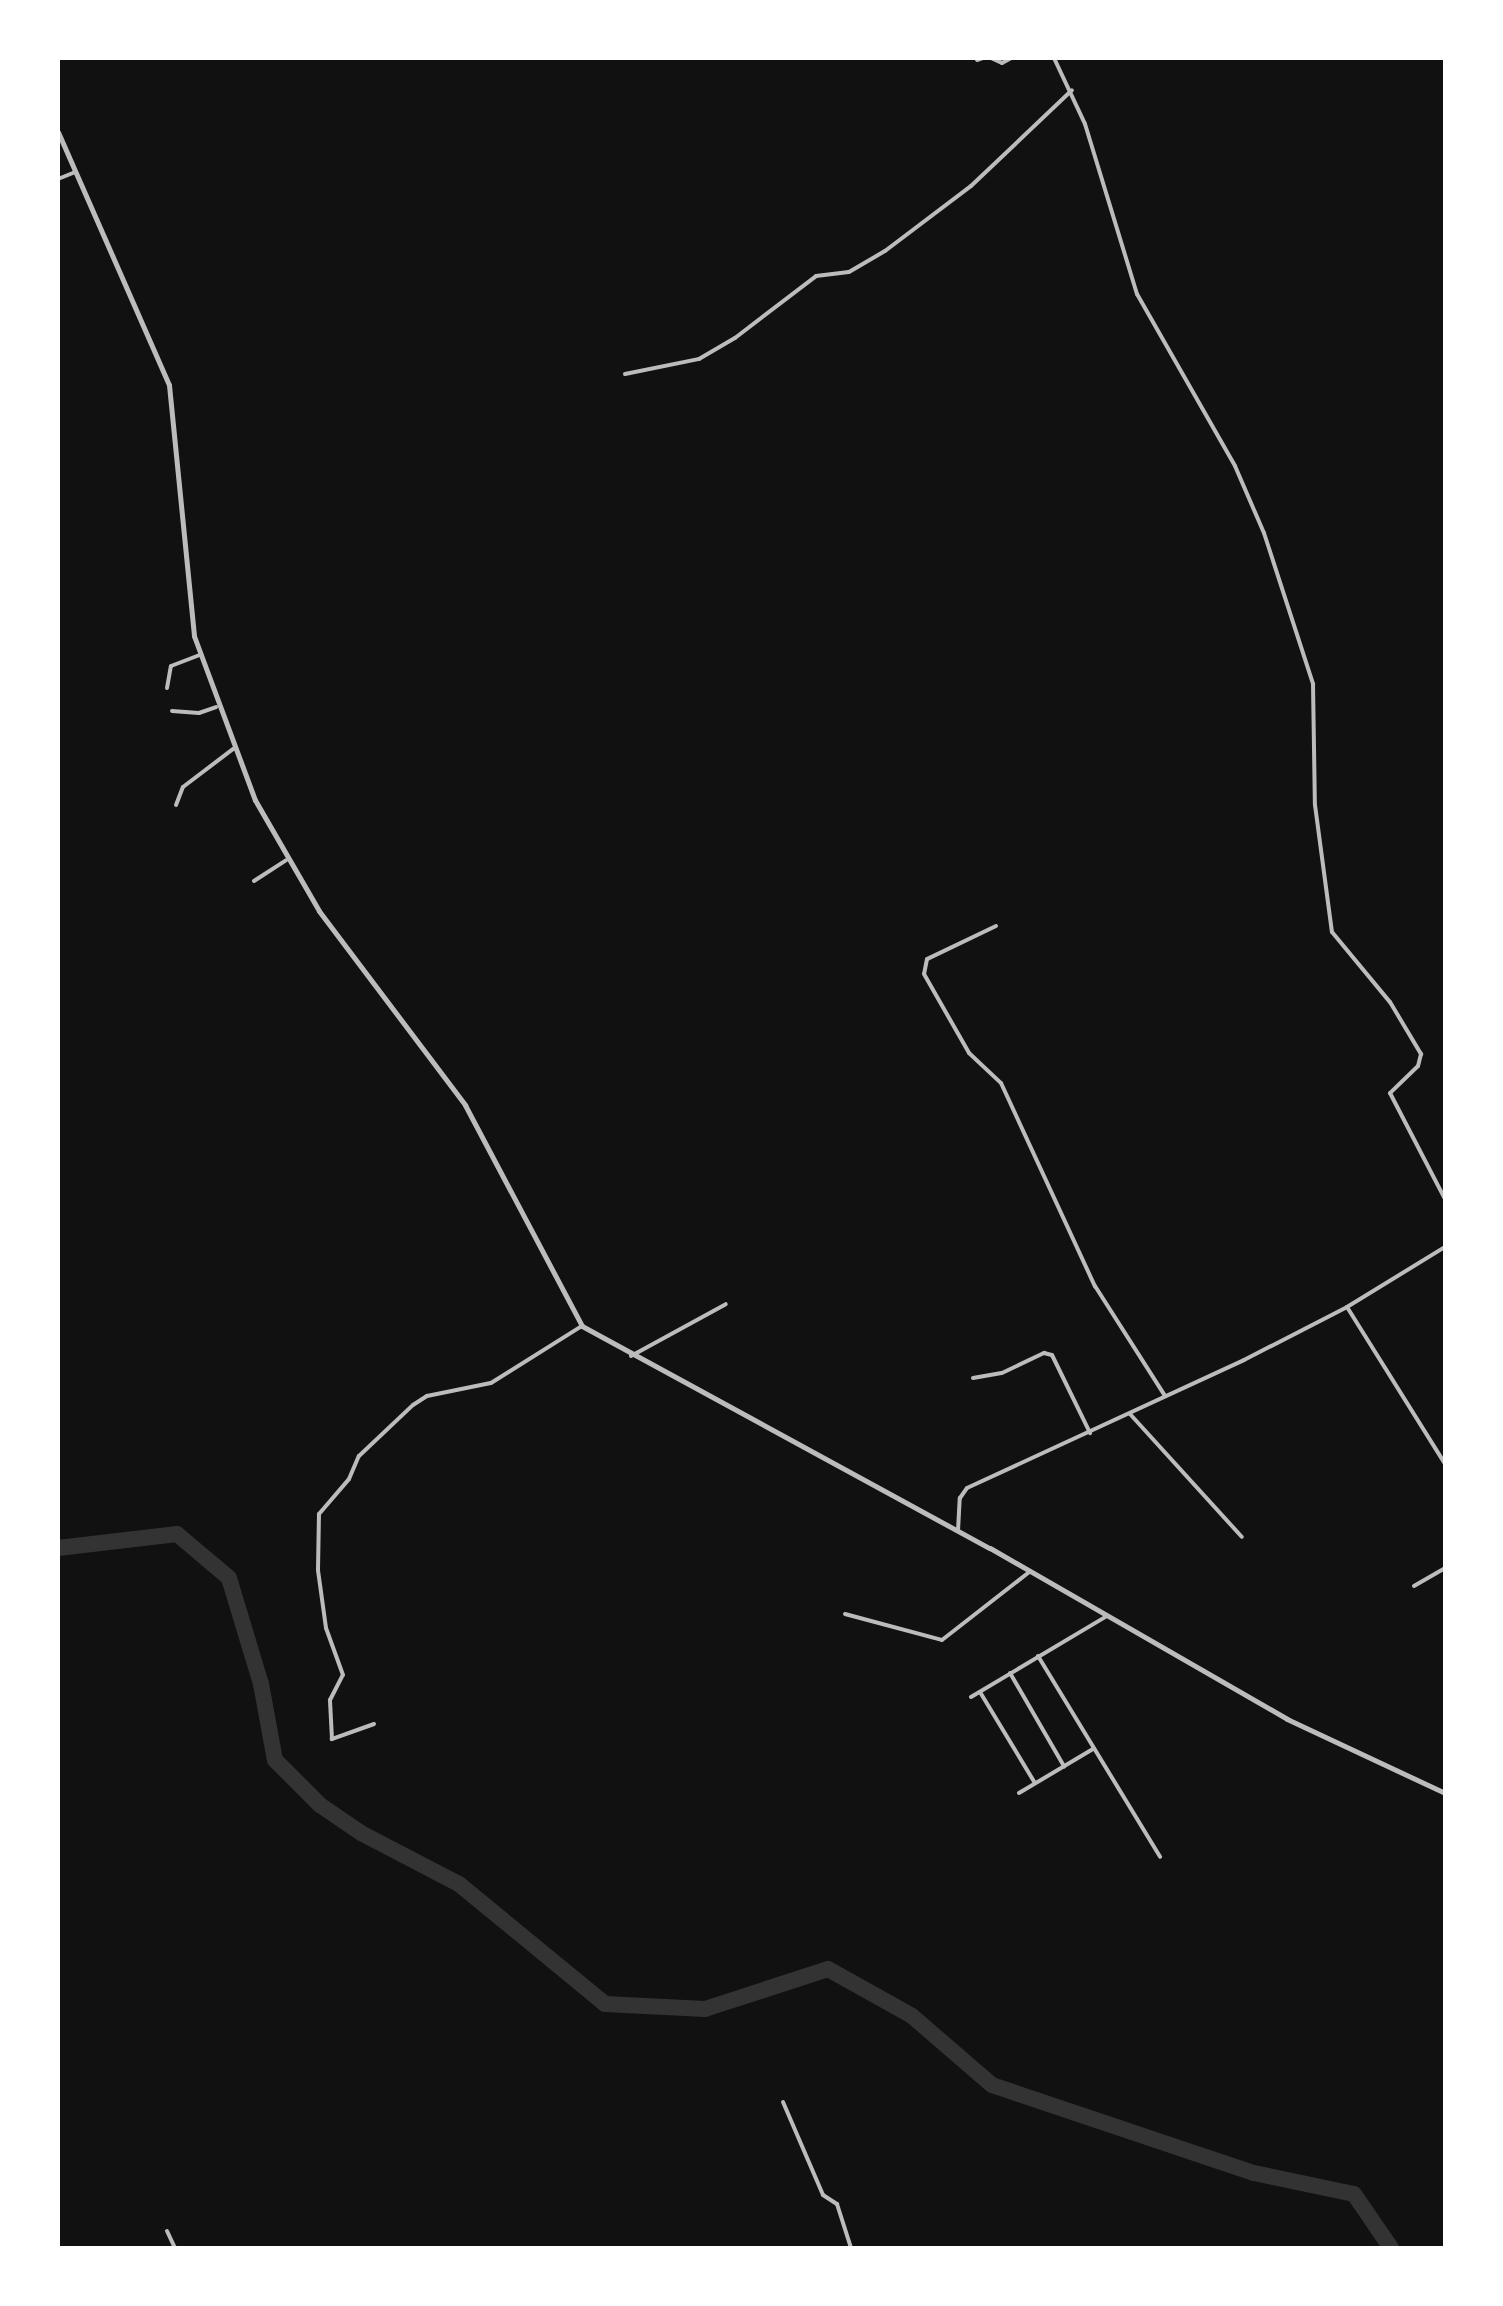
<!DOCTYPE html>
<style>
body{margin:0}
#map{position:relative;width:1503px;height:2306px;overflow:hidden;background:#111;font-family:"Work Sans",sans-serif}
div>[style]{position:absolute}
.river>*{height:16px;margin:-8px;padding:0 8px;transform-origin:8px;border-radius:8px;background:#333}
.minor>*{height:4px;margin:-2px;padding:0 2px;transform-origin:2px;border-radius:2px;background:#bcbcbc}
.tertiary>*{height:5px;margin:-2.5px;padding:0 2.5px;transform-origin:2.5px;border-radius:2.5px;background:#bcbcbc}
span{translate:-50% -50%;white-space:nowrap;text-align:center;line-height:1.15;-webkit-text-stroke:8px #fff;paint-order:stroke}
.frame{position:absolute;inset:0;border:60px solid #fff;pointer-events:none}
</style>
<div id="map">
<div class="river">
<div style="left:58px;top:1548px;width:120px;rotate:-6.7deg"></div>
<div style="left:177px;top:1534px;width:68px;rotate:40.2deg"></div>
<div style="left:229px;top:1578px;width:111px;rotate:73.2deg"></div>
<div style="left:261px;top:1684px;width:77px;rotate:79.6deg"></div>
<div style="left:275px;top:1760px;width:64px;rotate:45deg"></div>
<div style="left:320px;top:1805px;width:50px;rotate:34.3deg"></div>
<div style="left:361px;top:1833px;width:110px;rotate:27.5deg"></div>
<div style="left:459px;top:1884px;width:189px;rotate:39.4deg"></div>
<div style="left:605px;top:2004px;width:100px;rotate:2.9deg"></div>
<div style="left:705px;top:2009px;width:129px;rotate:-18deg"></div>
<div style="left:828px;top:1969px;width:96px;rotate:29.2deg"></div>
<div style="left:912px;top:2016px;width:106px;rotate:40.8deg"></div>
<div style="left:992px;top:2085px;width:276px;rotate:18.6deg"></div>
<div style="left:1254px;top:2173px;width:102px;rotate:11.9deg"></div>
<div style="left:1354px;top:2194px;width:65px;rotate:55.6deg"></div>
</div>
<div class="minor">
<div style="left:991px;top:58px;width:12px;rotate:24deg"></div>
<div style="left:1002px;top:63px;width:10px;rotate:-29deg"></div>
<div style="left:1054px;top:58px;width:73px;rotate:64.8deg"></div>
<div style="left:1085px;top:124px;width:178px;rotate:73deg"></div>
<div style="left:1137px;top:294px;width:198px;rotate:60.3deg"></div>
<div style="left:1235px;top:466px;width:73px;rotate:66.6deg"></div>
<div style="left:1264px;top:533px;width:159px;rotate:72deg"></div>
<div style="left:1313px;top:684px;width:121px;rotate:89.1deg"></div>
<div style="left:1315px;top:805px;width:128px;rotate:82.4deg"></div>
<div style="left:1332px;top:932px;width:91px;rotate:50.4deg"></div>
<div style="left:1390px;top:1002px;width:61px;rotate:59.2deg"></div>
<div style="left:1421px;top:1054px;width:12px;rotate:104deg"></div>
<div style="left:1418px;top:1066px;width:39px;rotate:136deg"></div>
<div style="left:1390px;top:1093px;width:119px;rotate:62.6deg"></div>
<div style="left:977px;top:60px;width:6px;rotate:-18deg"></div>
<div style="left:58px;top:179px;width:18px;rotate:-22deg"></div>
<div style="left:625px;top:374px;width:76px;rotate:-11.5deg"></div>
<div style="left:699px;top:359px;width:42px;rotate:-30.3deg"></div>
<div style="left:735px;top:338px;width:102px;rotate:-37.4deg"></div>
<div style="left:816px;top:276px;width:33px;rotate:-7deg"></div>
<div style="left:849px;top:272px;width:42px;rotate:-30.3deg"></div>
<div style="left:885px;top:251px;width:108px;rotate:-37.1deg"></div>
<div style="left:971px;top:186px;width:139px;rotate:-43.5deg"></div>
<div style="left:167px;top:688px;width:22px;rotate:-80deg"></div>
<div style="left:171px;top:666px;width:30px;rotate:-21deg"></div>
<div style="left:172px;top:711px;width:27px;rotate:4deg"></div>
<div style="left:199px;top:713px;width:18px;rotate:-19deg"></div>
<div style="left:176px;top:805px;width:19px;rotate:-69deg"></div>
<div style="left:183px;top:787px;width:63px;rotate:-37.2deg"></div>
<div style="left:254px;top:881px;width:38px;rotate:-33deg"></div>
<div style="left:996px;top:926px;width:76px;rotate:154.4deg"></div>
<div style="left:927px;top:959px;width:15px;rotate:101deg"></div>
<div style="left:924px;top:974px;width:91px;rotate:60.3deg"></div>
<div style="left:969px;top:1053px;width:44px;rotate:43.2deg"></div>
<div style="left:1001px;top:1083px;width:224px;rotate:65.2deg"></div>
<div style="left:1095px;top:1286px;width:130px;rotate:57.5deg"></div>
<div style="left:1347px;top:1307px;width:185px;rotate:58deg"></div>
<div style="left:631px;top:1356px;width:108px;rotate:-28.7deg"></div>
<div style="left:973px;top:1378px;width:29px;rotate:-10deg"></div>
<div style="left:1002px;top:1373px;width:47px;rotate:-25.5deg"></div>
<div style="left:1044px;top:1353px;width:8px;rotate:14deg"></div>
<div style="left:1052px;top:1355px;width:87px;rotate:64deg"></div>
<div style="left:1130px;top:1414px;width:166px;rotate:47.7deg"></div>
<div style="left:958px;top:1531px;width:33px;rotate:-87deg"></div>
<div style="left:960px;top:1498px;width:12px;rotate:-55deg"></div>
<div style="left:967px;top:1488px;width:305px;rotate:-24.8deg"></div>
<div style="left:1244px;top:1360px;width:116px;rotate:-27.2deg"></div>
<div style="left:1347px;top:1307px;width:115px;rotate:-31.5deg"></div>
<div style="left:1414px;top:1586px;width:36px;rotate:-30deg"></div>
<div style="left:845px;top:1614px;width:100px;rotate:15deg"></div>
<div style="left:942px;top:1640px;width:109px;rotate:-37.9deg"></div>
<div style="left:1038px;top:1656px;width:235px;rotate:58.7deg"></div>
<div style="left:1010px;top:1673px;width:108px;rotate:59.9deg"></div>
<div style="left:980px;top:1692px;width:106px;rotate:58.9deg"></div>
<div style="left:971px;top:1697px;width:158px;rotate:-30.8deg"></div>
<div style="left:374px;top:1724px;width:45px;rotate:160.3deg"></div>
<div style="left:332px;top:1739px;width:39px;rotate:-93deg"></div>
<div style="left:330px;top:1700px;width:28px;rotate:-63deg"></div>
<div style="left:343px;top:1675px;width:50px;rotate:-109.9deg"></div>
<div style="left:326px;top:1628px;width:59px;rotate:-97.9deg"></div>
<div style="left:318px;top:1570px;width:56px;rotate:-89deg"></div>
<div style="left:319px;top:1514px;width:46px;rotate:-49.4deg"></div>
<div style="left:349px;top:1479px;width:25px;rotate:-67deg"></div>
<div style="left:359px;top:1456px;width:74px;rotate:-43.4deg"></div>
<div style="left:413px;top:1405px;width:17px;rotate:-33deg"></div>
<div style="left:427px;top:1396px;width:65px;rotate:-11.5deg"></div>
<div style="left:491px;top:1383px;width:107px;rotate:-32.1deg"></div>
<div style="left:1019px;top:1793px;width:86px;rotate:-30.7deg"></div>
<div style="left:783px;top:2102px;width:101px;rotate:66.7deg"></div>
<div style="left:823px;top:2195px;width:17px;rotate:33deg"></div>
<div style="left:837px;top:2204px;width:46px;rotate:72.3deg"></div>
<div style="left:167px;top:2231px;width:19px;rotate:65deg"></div>
</div>
<div class="tertiary">
<div style="left:58px;top:132px;width:276px;rotate:66.3deg"></div>
<div style="left:169px;top:385px;width:252px;rotate:84.3deg"></div>
<div style="left:194px;top:636px;width:175px;rotate:69.6deg"></div>
<div style="left:255px;top:800px;width:128px;rotate:60deg"></div>
<div style="left:319px;top:911px;width:243px;rotate:53deg"></div>
<div style="left:465px;top:1105px;width:250px;rotate:62.1deg"></div>
<div style="left:582px;top:1326px;width:464px;rotate:28.6deg"></div>
<div style="left:990px;top:1548px;width:343px;rotate:29.9deg"></div>
<div style="left:1287px;top:1719px;width:174px;rotate:25.1deg"></div>
</div>
<div class="frame"></div>
</div>
